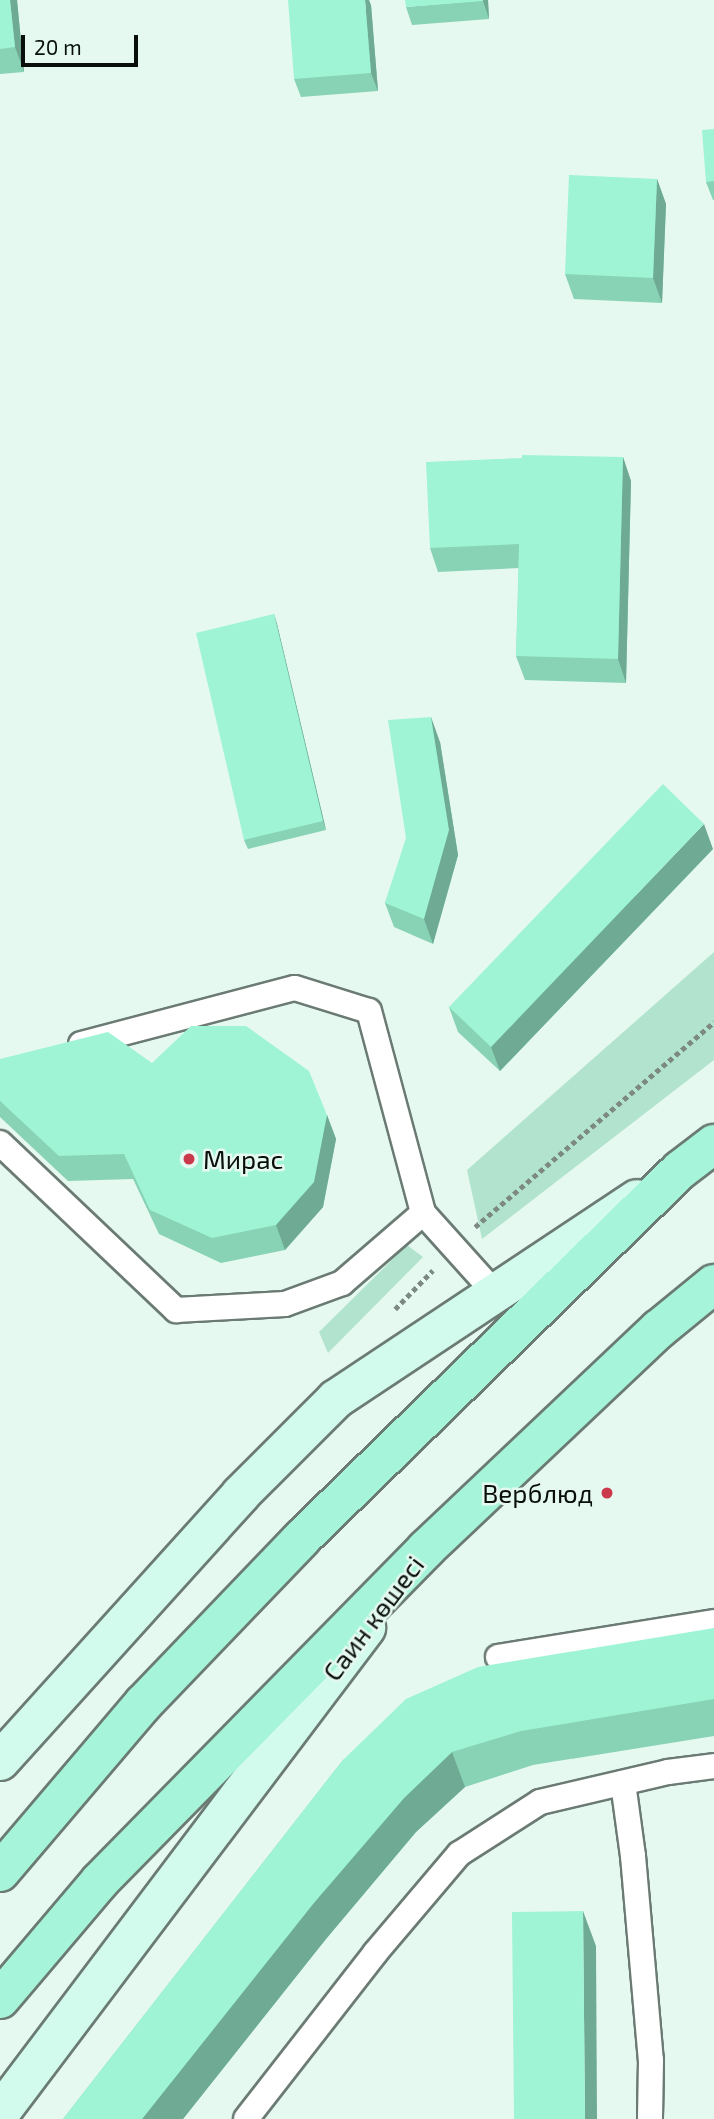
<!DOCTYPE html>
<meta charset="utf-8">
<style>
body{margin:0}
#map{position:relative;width:714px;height:2119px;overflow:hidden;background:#e6f9f0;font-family:"Exo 2",sans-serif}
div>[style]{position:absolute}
.green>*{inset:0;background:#b2e3cf}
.path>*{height:4.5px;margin-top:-2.25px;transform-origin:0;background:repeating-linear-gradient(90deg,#7d8983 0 5px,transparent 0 8.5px)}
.roads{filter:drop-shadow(2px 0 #6b7b74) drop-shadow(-2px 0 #6b7b74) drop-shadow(0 2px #6b7b74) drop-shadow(0 -2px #6b7b74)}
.lane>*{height:24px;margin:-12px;padding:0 12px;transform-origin:12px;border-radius:12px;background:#fff}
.secondary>*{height:38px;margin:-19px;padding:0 19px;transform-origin:19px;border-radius:19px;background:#d2faed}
.primary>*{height:38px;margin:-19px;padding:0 19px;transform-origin:19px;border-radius:19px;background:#a6f5da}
.wall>*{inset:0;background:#88d2b6}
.shaded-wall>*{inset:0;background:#6fab94}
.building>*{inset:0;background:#9ef4d4}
.dots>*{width:19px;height:19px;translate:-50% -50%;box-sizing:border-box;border:4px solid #e6f9f0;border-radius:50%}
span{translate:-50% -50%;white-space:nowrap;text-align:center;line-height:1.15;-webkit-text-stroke:5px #e6f9f0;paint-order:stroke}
.poi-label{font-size:26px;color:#090f0c}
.left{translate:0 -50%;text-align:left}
.right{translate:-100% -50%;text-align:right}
.street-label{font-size:26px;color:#090f0c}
.scale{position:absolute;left:21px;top:35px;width:117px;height:32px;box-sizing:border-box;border:4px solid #090f0c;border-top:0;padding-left:9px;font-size:21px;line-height:24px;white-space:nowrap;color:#090f0c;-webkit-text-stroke:5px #e6f9f0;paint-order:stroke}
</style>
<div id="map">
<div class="green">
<div style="clip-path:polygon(714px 952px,714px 1060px,482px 1239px,467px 1170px)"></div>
<div style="clip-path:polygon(407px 1245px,423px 1257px,328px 1353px,319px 1332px)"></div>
</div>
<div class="path">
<div style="left:475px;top:1227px;width:315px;rotate:-40.6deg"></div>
<div style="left:395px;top:1309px;width:54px;rotate:-45.7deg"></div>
</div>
<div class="roads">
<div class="lane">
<div style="left:81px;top:1044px;width:221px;rotate:-14.7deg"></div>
<div style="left:295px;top:988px;width:77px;rotate:17.3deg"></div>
<div style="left:369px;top:1011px;width:209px;rotate:75deg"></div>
<div style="left:423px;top:1213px;width:108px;rotate:48deg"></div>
<div style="left:0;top:1143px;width:243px;rotate:43.5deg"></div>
<div style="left:176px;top:1310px;width:109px;rotate:-3.2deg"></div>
<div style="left:285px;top:1304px;width:61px;rotate:-20.2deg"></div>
<div style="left:342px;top:1283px;width:107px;rotate:-40.8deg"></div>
<div style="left:498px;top:1657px;width:219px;rotate:-9.2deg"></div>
<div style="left:623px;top:1783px;width:74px;rotate:82.2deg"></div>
<div style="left:633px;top:1856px;width:205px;rotate:85deg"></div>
<div style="left:651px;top:2060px;width:59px;rotate:91deg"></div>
<div style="left:246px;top:2119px;width:210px;rotate:-52.1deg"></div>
<div style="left:375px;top:1953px;width:130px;rotate:-49.7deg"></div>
<div style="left:459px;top:1854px;width:96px;rotate:-32.7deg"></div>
<div style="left:540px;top:1802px;width:131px;rotate:-13.2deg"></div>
<div style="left:668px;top:1772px;width:46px;rotate:-7.4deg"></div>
</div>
<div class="secondary">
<div style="left:0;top:1761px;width:360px;rotate:-47.9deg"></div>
<div style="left:241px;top:1494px;width:134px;rotate:-45deg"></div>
<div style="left:336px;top:1399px;width:361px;rotate:-33.6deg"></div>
<div style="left:0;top:2113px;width:608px;rotate:-52.96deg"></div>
</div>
<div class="primary">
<div style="left:0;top:1872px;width:222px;rotate:-49.6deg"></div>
<div style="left:144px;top:1703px;width:228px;rotate:-46.2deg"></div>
<div style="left:302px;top:1538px;width:528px;rotate:-44.23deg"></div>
<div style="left:680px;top:1170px;width:43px;rotate:-37.4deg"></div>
<div style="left:0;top:1999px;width:155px;rotate:-49.7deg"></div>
<div style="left:100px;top:1881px;width:465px;rotate:-45.5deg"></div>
<div style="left:426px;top:1549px;width:320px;rotate:-43.4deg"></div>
<div style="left:659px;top:1329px;width:71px;rotate:-39.3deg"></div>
</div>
</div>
<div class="wall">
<div style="clip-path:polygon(0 0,17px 0,24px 72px,0 74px)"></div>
<div style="clip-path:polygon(488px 0,489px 19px,412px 25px,406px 7px)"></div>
<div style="clip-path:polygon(371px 5px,378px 91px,301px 97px,294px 79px)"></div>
<div style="clip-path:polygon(714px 129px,714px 200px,713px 200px,706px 182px)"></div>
<div style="clip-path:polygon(657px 179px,666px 204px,662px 303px,574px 299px,565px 274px)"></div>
<div style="clip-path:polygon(623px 457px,631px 481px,626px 683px,525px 680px,516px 656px,519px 568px,438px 572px,430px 548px)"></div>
<div style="clip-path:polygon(274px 614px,277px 624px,326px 830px,248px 849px,244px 840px)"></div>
<div style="clip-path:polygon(440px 742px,458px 855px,433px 944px,394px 927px,385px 903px)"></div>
<div style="clip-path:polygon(713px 849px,500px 1071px,458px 1032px,449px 1007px)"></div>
<div style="clip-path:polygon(0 1059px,152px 1063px,327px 1115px,336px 1139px,323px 1207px,285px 1250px,221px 1263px,159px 1234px,133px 1179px,68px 1181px,0 1117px)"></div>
<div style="clip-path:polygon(714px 1628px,714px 1736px,533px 1765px,465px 1787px,416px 1832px,326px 1939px,183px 2119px,63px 2119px,343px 1760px)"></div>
</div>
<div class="shaded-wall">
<div style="clip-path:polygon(10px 0,17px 0,24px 72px,15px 47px)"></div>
<div style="clip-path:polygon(365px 0,369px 0,371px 5px,378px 91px,371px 73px)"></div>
<div style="clip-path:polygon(483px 0,488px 0,489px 19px,483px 1px)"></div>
<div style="clip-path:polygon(657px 179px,666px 204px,662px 303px,653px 278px)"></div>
<div style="clip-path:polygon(623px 457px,631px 481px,626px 683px,618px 659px)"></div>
<div style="clip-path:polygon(274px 614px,277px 624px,326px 830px,323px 821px)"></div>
<div style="clip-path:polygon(431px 717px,440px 742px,458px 855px,433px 944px,424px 919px)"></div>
<div style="clip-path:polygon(704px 824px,713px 849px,500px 1071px,491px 1047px)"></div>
<div style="clip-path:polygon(327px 1115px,336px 1139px,323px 1207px,285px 1250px,276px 1225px)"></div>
<div style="clip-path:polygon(452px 1752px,465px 1787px,416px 1832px,326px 1939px,183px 2119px,142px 2119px,313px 1904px,404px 1798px)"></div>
<div style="clip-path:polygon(583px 1911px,596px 1946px,597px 2119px,585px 2119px)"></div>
</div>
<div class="building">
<div style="clip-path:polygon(0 0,10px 0,15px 47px,0 49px)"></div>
<div style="clip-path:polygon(288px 0,365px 0,371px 73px,294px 79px)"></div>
<div style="clip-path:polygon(405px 0,483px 0,483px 1px,406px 7px)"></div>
<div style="clip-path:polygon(714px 129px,714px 181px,706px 182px,702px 130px)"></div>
<div style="clip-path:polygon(569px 175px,657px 179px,653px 278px,565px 274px)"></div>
<div style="clip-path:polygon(522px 455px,623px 457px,618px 659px,516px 656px,519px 544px,430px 548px,426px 462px,522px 458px)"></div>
<div style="clip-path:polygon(274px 614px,323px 821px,244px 840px,196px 633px)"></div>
<div style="clip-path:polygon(431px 717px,449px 830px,424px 919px,385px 903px,406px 838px,388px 720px)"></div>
<div style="clip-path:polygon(663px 784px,704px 824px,491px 1047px,449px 1007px)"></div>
<div style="clip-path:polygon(191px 1026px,246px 1026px,309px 1071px,327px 1115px,314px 1182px,276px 1225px,212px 1238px,150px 1210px,124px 1154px,59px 1156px,0 1101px,0 1059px,108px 1032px,152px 1063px)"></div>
<div style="clip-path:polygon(714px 1628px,714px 1699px,521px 1731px,452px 1752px,404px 1798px,313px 1904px,142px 2119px,63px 2119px,343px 1760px,406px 1699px,478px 1667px)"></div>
<div style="clip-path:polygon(583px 1911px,585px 2119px,514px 2119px,512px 1912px)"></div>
</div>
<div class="dots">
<div style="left:189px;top:1159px;background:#ca394c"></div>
<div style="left:607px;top:1493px;background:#ca394c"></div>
</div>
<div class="poi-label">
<span class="left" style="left:203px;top:1159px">Мирас</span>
<span class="right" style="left:593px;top:1493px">Верблюд</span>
</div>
<div class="street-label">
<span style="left:373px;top:1618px;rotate:-53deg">Саин көшесі</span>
</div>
<div class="scale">20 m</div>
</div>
